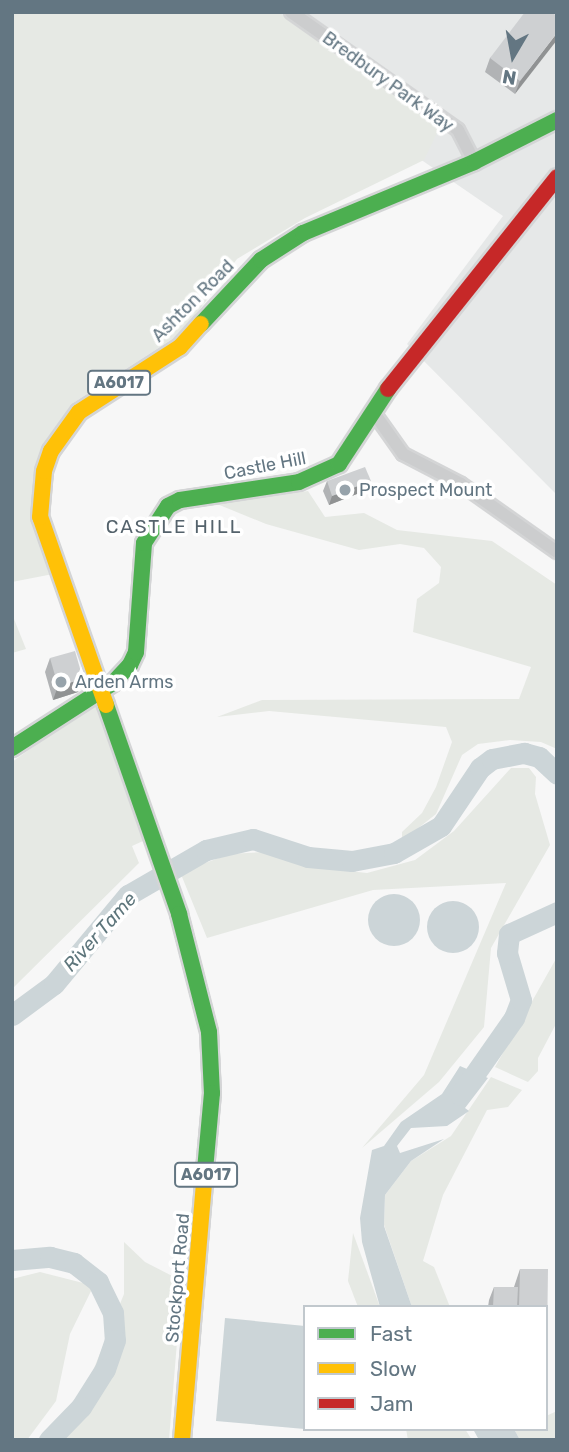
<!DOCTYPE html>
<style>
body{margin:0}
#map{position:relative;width:569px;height:1452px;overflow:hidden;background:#f7f7f7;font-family:Rubik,sans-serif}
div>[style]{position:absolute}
.built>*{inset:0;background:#e6e8e8}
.green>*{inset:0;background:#e6e9e4}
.water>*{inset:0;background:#ccd5d8}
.round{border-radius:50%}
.river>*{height:21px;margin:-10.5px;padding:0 10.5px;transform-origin:10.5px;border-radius:10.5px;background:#ccd5d8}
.roads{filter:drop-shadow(2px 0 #d4d5d6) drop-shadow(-2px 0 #d4d5d6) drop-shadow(0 2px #d4d5d6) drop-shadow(0 -2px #d4d5d6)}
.street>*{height:12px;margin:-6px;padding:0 6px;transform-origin:6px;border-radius:6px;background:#cccdce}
.fast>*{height:16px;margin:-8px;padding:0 8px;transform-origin:8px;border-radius:8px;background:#4caf50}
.slow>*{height:16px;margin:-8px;padding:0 8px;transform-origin:8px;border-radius:8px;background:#ffc107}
.jam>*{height:16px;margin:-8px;padding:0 8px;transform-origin:8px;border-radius:8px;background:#c62828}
.wall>*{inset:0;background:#b1b3b5}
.shaded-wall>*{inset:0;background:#909293}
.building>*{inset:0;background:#ced0d2}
.dots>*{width:19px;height:19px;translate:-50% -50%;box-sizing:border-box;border:4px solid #fff;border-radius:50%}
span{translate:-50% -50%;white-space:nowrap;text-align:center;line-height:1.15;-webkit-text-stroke:7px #fff;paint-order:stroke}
.shield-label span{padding:2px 5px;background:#fff;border:2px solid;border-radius:5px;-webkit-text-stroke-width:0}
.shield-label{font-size:16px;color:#637682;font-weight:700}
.street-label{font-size:18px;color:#637682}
.poi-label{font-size:18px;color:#637682}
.left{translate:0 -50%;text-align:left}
.neighbourhood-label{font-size:19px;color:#55636c;letter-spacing:2px}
.water-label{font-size:19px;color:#5e767c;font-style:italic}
.frame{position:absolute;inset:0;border:14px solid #637682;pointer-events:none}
.legend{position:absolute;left:303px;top:1305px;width:245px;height:126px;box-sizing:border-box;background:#fff;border:2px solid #c1c8cd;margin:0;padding:9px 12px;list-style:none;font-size:21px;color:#637682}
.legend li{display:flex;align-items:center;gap:14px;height:35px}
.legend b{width:35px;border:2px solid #c1c8cd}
.north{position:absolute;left:478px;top:21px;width:70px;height:70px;-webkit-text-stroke:5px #fff;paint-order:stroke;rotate:190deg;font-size:19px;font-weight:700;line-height:28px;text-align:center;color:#637682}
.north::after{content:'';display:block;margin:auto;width:24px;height:32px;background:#637682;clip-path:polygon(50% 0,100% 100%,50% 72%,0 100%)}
</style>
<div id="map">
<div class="built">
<div style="clip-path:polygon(263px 12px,557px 12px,557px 495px,407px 344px,503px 216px,420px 159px)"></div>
</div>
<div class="green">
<div style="clip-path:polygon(12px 12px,278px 12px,432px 119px,438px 131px,424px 160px,305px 218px,237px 259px,183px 332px,73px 403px,44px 450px,53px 574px,12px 582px)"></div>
<div style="clip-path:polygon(308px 491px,325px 517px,364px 513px,397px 530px,492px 541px,557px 585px,557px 749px,541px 742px,510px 740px,478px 744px,462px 755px,436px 814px,402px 841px,402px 832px,422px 813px,436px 787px,452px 742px,446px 727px,269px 711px,217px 717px,262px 700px,519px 699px,531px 667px,413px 632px,417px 599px,439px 583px,441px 567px,424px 548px,400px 544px,359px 550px,266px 524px,217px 504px)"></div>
<div style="clip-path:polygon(12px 614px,26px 649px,12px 653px)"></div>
<div style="clip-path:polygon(98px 705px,143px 841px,132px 846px,139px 863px,12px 989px,12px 762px,85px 710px)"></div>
<div style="clip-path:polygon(511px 768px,529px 768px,536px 777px,535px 794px,550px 845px,491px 948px,484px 1027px,439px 1082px,362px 1148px,424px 1075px,506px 883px,373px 890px,207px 938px,180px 872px,230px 854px,264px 852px,313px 867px,367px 873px,415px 860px,454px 831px)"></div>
<div style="clip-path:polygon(557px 957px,557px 1022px,538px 1058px,538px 1071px,528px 1082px,495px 1067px)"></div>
<div style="clip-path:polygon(491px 1077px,522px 1090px,508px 1107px,487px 1110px,443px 1195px,423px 1261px,434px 1267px,450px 1307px,412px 1307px,384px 1225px,385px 1195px,411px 1161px,451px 1136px)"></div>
<div style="clip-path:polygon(353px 1233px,380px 1307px,358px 1307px,348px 1281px)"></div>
<div style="clip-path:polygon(124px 1242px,145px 1262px,182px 1281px,169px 1440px,65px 1440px,124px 1294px)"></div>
<div style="clip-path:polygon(40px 1272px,91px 1285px,91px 1291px,70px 1334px,56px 1401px,27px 1440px,12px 1440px,12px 1279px)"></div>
<div style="clip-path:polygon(557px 1411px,557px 1440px,520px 1440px,514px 1429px,546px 1429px,546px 1416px)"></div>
<div style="clip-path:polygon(406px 1429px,465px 1429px,472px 1440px,408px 1440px)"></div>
</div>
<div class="water">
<div class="round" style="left:368px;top:894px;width:52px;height:52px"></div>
<div class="round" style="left:427px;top:901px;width:52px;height:52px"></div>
<div style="clip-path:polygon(460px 1066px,488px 1078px,465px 1108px,469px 1111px,447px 1126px,411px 1128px,397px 1146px,400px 1153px,444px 1139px,411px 1161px,385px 1195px,384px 1226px,412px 1307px,380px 1307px,362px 1242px,360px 1218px,372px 1150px,384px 1146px,401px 1122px,442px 1094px)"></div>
<div style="clip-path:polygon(225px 1318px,305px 1326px,305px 1429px,327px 1431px,216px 1421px)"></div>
<div style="clip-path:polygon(473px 1429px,514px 1429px,520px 1440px,479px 1440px)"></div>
</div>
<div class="river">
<div style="left:12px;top:1015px;width:52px;rotate:-36.4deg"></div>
<div style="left:54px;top:984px;width:116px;rotate:-50.3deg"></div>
<div style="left:128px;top:895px;width:90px;rotate:-30deg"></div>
<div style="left:206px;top:850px;width:48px;rotate:-13.2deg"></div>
<div style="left:253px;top:839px;width:58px;rotate:18.1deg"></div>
<div style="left:308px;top:857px;width:44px;rotate:5.2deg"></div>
<div style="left:352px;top:861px;width:43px;rotate:-10.8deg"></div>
<div style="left:394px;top:853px;width:54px;rotate:-29.9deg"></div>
<div style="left:441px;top:826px;width:70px;rotate:-56.1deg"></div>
<div style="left:480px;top:768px;width:15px;rotate:-37deg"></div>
<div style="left:492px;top:759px;width:33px;rotate:-11deg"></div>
<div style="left:524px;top:753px;width:16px;rotate:15deg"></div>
<div style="left:539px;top:757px;width:25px;rotate:43deg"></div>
<div style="left:460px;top:1095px;width:94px;rotate:-55deg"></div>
<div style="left:514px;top:1018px;width:19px;rotate:-69deg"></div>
<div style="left:521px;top:1000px;width:49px;rotate:-106.6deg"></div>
<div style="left:507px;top:953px;width:19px;rotate:-84deg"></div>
<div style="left:509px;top:934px;width:53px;rotate:-24.6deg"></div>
<div style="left:12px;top:1260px;width:38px;rotate:-5deg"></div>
<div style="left:50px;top:1257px;width:25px;rotate:14deg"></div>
<div style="left:74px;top:1263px;width:31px;rotate:38deg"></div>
<div style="left:98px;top:1282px;width:34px;rotate:64deg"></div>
<div style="left:113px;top:1313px;width:27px;rotate:86deg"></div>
<div style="left:115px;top:1340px;width:31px;rotate:109deg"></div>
<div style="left:105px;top:1369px;width:45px;rotate:122.3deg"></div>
<div style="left:81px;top:1407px;width:46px;rotate:134.1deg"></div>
</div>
<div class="roads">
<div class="street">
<div style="left:291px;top:12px;width:204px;rotate:35.2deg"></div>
<div style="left:458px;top:130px;width:36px;rotate:63deg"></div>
<div style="left:374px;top:413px;width:50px;rotate:54.7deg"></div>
<div style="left:403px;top:454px;width:65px;rotate:27.3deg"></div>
<div style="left:461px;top:484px;width:118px;rotate:35.3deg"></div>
</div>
<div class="fast">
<div style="left:201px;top:324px;width:88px;rotate:-46.8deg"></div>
<div style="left:261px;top:260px;width:50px;rotate:-32.7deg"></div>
<div style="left:303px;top:233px;width:185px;rotate:-22.5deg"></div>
<div style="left:474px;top:162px;width:93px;rotate:-26.8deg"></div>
<div style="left:106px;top:705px;width:221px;rotate:70.7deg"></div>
<div style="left:179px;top:914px;width:122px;rotate:75.7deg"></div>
<div style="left:209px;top:1032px;width:61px;rotate:87.2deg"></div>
<div style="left:212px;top:1093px;width:88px;rotate:95.2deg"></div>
<div style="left:12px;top:748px;width:120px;rotate:-32.8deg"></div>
<div style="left:113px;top:683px;width:25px;rotate:-47deg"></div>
<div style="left:130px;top:665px;width:14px;rotate:-65deg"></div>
<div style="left:136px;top:652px;width:109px;rotate:-85.8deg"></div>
<div style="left:144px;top:543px;width:44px;rotate:-57deg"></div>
<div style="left:168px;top:506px;width:13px;rotate:-27deg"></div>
<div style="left:180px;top:500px;width:120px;rotate:-8.6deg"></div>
<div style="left:299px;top:482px;width:44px;rotate:-24.2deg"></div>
<div style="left:339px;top:464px;width:90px;rotate:-56.8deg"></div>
</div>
<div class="slow">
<div style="left:106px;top:705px;width:199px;rotate:-109.3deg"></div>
<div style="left:40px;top:517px;width:46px;rotate:-85deg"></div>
<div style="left:44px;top:471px;width:21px;rotate:-71deg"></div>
<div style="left:51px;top:451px;width:48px;rotate:-54.3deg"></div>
<div style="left:79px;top:412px;width:120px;rotate:-32.8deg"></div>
<div style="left:180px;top:347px;width:31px;rotate:-48deg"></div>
<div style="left:182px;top:1440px;width:260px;rotate:-85.1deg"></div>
</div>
<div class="jam">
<div style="left:388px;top:389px;width:271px;rotate:-51.4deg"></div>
</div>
</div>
<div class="wall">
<div style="clip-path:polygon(557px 16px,515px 94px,485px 72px,490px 58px)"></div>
<div style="clip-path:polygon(327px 481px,371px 481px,367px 490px,329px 505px,323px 491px)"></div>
<div style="clip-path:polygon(50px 658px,83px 679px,78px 692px,53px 700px,45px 672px)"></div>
<div style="clip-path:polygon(520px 1269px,546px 1307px,488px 1307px,489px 1300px,494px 1287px,514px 1287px)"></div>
</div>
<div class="shaded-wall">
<div style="clip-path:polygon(557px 33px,557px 40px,515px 94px,520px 81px)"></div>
<div style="clip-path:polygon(371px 481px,367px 490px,329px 505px,332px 496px)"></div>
<div style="clip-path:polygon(83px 679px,78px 692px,53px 700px,58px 686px)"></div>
</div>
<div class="building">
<div style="clip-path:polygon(525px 12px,551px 12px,557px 16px,557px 33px,520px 81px,490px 58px)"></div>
<div style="clip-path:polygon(365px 467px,371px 481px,332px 496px,327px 481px)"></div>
<div style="clip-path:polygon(75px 651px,83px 679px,58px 686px,50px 658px)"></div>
<div style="clip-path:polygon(520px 1269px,548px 1269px,547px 1344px,546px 1307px,519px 1307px)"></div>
<div style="clip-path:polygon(494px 1287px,518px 1287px,517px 1307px,493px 1307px)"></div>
</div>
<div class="dots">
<div style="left:345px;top:490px;background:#97a3ab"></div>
<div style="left:61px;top:682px;background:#97a3ab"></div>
</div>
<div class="shield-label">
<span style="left:119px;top:383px">A6017</span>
<span style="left:206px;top:1175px">A6017</span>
</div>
<div class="street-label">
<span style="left:388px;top:82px;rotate:36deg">Bredbury Park Way</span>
<span style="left:193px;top:301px;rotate:-45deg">Ashton Road</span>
<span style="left:265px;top:466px;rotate:-11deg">Castle Hill</span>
<span style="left:178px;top:1278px;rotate:-85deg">Stockport Road</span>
</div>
<div class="poi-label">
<span class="left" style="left:359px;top:490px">Prospect Mount</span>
<span class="left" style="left:75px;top:682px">Arden Arms</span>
</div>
<div class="neighbourhood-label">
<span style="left:174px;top:527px">CASTLE HILL</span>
</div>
<div class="water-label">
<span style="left:100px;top:932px;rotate:-48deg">River Tame</span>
</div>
<div class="frame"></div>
<ul class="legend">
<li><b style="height:9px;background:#4caf50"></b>Fast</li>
<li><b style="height:9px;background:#ffc107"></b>Slow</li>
<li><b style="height:9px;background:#c62828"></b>Jam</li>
</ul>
<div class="north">N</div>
</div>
